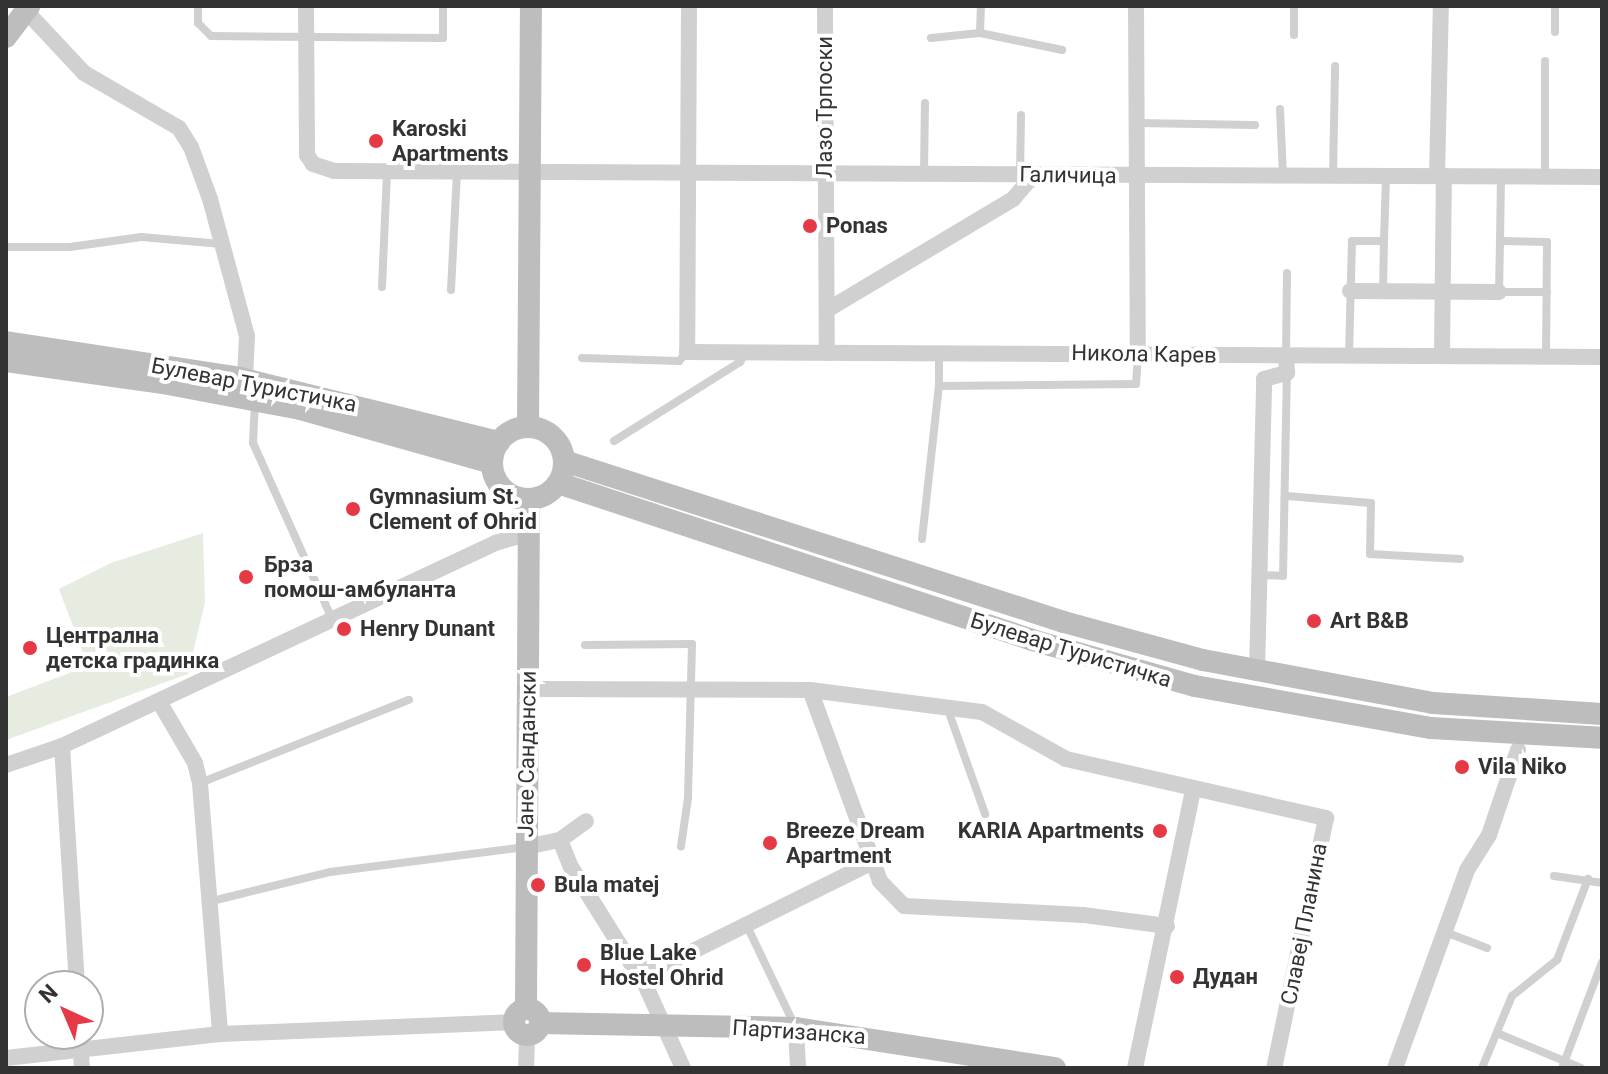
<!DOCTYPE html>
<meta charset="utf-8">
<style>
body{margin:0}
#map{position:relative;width:1608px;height:1074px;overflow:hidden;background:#fff;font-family:Roboto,sans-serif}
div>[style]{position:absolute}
.green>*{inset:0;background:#e6ecdf}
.lane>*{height:8px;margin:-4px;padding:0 4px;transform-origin:4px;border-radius:4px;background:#d0d0d0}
.street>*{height:16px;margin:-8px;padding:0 8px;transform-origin:8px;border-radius:8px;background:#d0d0d0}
.secondary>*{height:22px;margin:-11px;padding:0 11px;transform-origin:11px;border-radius:11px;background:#bdbdbd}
.secondary>.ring{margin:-11px;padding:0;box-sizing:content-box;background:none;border:22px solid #bdbdbd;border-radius:50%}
.dots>*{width:22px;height:22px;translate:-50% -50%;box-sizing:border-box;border:4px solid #fff;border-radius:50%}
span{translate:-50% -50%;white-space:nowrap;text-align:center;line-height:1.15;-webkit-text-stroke:8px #fff;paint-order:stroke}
.street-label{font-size:22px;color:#333}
.poi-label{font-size:22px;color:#333;font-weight:700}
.left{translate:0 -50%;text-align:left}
.right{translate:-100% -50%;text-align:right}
.frame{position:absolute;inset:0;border:8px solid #333;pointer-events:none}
.north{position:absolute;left:24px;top:970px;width:80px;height:80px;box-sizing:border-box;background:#fff;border:2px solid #adadad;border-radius:50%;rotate:316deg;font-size:22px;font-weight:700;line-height:32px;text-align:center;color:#333}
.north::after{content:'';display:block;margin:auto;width:28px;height:36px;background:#e63946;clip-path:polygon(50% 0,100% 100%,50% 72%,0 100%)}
</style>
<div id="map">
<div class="green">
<div style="clip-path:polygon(203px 533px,205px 602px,188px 674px,6px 740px,6px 697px,88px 666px,59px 589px,111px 563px)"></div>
</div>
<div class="lane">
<div style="left:198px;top:6px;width:17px;rotate:90deg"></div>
<div style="left:198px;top:23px;width:18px;rotate:45deg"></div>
<div style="left:211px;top:36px;width:232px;rotate:0.5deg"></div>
<div style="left:443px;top:38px;width:32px;rotate:-90deg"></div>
<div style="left:1555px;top:32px;width:26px;rotate:-90deg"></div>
<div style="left:980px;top:33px;width:84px;rotate:11.7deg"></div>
<div style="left:1294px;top:35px;width:29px;rotate:-90deg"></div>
<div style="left:931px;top:38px;width:49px;rotate:-5.8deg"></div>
<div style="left:980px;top:33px;width:27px;rotate:-88deg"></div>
<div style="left:1280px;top:109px;width:66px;rotate:87.4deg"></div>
<div style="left:1137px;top:123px;width:118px;rotate:1deg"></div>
<div style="left:924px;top:173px;width:70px;rotate:-89.2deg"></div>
<div style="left:1020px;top:174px;width:59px;rotate:-89deg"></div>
<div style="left:1333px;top:175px;width:109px;rotate:-88.9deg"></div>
<div style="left:1545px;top:177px;width:116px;rotate:-90deg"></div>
<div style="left:1501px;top:178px;width:63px;rotate:90.9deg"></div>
<div style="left:1500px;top:241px;width:47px;rotate:1.2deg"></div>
<div style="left:1547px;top:242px;width:114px;rotate:90.5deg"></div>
<div style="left:1500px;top:241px;width:51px;rotate:91.1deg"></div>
<div style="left:1499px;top:292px;width:48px"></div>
<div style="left:6px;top:247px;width:64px"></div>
<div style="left:70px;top:247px;width:72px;rotate:-8deg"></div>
<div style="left:141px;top:237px;width:81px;rotate:4.9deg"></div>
<div style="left:382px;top:287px;width:116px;rotate:-87.5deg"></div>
<div style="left:451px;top:290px;width:119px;rotate:-87.1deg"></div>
<div style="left:1383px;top:292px;width:51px;rotate:-88.9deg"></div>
<div style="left:939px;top:354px;width:32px;rotate:90deg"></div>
<div style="left:939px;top:386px;width:197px;rotate:-0.6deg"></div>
<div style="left:1136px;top:384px;width:29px;rotate:-86deg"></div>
<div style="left:1286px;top:355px;width:82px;rotate:-89.3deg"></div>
<div style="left:1349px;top:355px;width:114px;rotate:-88.5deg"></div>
<div style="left:1352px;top:241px;width:32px"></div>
<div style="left:1384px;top:241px;width:65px;rotate:-88.2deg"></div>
<div style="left:582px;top:358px;width:97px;rotate:1.8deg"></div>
<div style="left:679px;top:361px;width:12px;rotate:-48deg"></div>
<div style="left:255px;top:402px;width:41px;rotate:92.8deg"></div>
<div style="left:253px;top:443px;width:193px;rotate:65.8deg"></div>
<div style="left:614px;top:441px;width:149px;rotate:-32.1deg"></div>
<div style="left:740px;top:362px;width:10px;rotate:-61deg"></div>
<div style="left:1287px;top:496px;width:84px;rotate:4.8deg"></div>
<div style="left:1371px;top:503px;width:51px;rotate:91.1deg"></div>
<div style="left:1370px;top:554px;width:90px;rotate:3.2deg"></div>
<div style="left:922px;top:539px;width:154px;rotate:-83.7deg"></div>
<div style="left:1260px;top:575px;width:23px;rotate:2deg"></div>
<div style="left:1283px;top:576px;width:203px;rotate:-88.9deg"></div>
<div style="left:585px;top:645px;width:107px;rotate:-0.5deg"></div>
<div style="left:692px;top:644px;width:154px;rotate:91.5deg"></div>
<div style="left:688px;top:798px;width:49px;rotate:98.3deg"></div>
<div style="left:947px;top:707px;width:114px;rotate:70.4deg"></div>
<div style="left:200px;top:783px;width:225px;rotate:-21.7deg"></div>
<div style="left:1554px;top:876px;width:49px;rotate:8.3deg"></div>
<div style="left:212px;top:901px;width:122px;rotate:-13.8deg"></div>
<div style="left:330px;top:872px;width:198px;rotate:-7.3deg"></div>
<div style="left:747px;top:926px;width:109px;rotate:64.4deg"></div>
<div style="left:1445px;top:932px;width:45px;rotate:20.9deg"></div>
<div style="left:1497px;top:1033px;width:91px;rotate:22.6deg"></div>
<div style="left:1482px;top:1068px;width:78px;rotate:-67.4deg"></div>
<div style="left:1512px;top:996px;width:58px;rotate:-38.7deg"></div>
<div style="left:1557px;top:960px;width:87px;rotate:-69.1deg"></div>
<div style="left:1562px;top:1068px;width:113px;rotate:-69.3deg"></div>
</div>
<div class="street">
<div style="left:306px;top:6px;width:149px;rotate:89.6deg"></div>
<div style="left:307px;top:155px;width:11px;rotate:56deg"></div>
<div style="left:313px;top:164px;width:22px;rotate:18deg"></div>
<div style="left:334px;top:171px;width:1268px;rotate:0.27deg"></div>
<div style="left:689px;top:6px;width:346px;rotate:90.3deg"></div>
<div style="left:687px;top:352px;width:915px;rotate:0.31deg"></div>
<div style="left:825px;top:6px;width:347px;rotate:89.7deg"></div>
<div style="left:1136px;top:6px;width:348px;rotate:89.7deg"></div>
<div style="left:26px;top:11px;width:85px;rotate:46.9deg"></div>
<div style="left:84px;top:73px;width:110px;rotate:30.1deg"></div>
<div style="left:179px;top:128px;width:22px;rotate:58deg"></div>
<div style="left:191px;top:147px;width:55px;rotate:69.9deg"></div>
<div style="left:210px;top:199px;width:142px;rotate:74.9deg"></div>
<div style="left:247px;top:336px;width:43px;rotate:92.7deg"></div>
<div style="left:1437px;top:176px;width:170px;rotate:-88.7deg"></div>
<div style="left:1350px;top:291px;width:149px;rotate:0.4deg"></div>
<div style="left:827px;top:310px;width:217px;rotate:-30.8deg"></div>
<div style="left:1013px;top:199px;width:32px;rotate:-49deg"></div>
<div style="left:1442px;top:356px;width:180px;rotate:-89.4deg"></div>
<div style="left:1257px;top:673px;width:294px;rotate:-88.6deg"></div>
<div style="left:1264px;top:379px;width:24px;rotate:-15deg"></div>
<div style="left:1287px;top:373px;width:17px;rotate:-93deg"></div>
<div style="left:528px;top:689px;width:282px;rotate:0.2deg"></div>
<div style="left:160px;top:703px;width:69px;rotate:59.7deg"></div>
<div style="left:195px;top:763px;width:21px;rotate:76deg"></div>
<div style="left:200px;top:783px;width:252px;rotate:85.4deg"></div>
<div style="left:62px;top:746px;width:240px;rotate:86.4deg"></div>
<div style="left:6px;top:765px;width:59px;rotate:-18.7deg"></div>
<div style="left:62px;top:746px;width:478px;rotate:-25.1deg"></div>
<div style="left:495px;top:543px;width:36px;rotate:-16deg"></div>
<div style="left:560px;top:840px;width:29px;rotate:68deg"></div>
<div style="left:571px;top:867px;width:113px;rotate:58deg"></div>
<div style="left:631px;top:963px;width:22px;rotate:24deg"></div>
<div style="left:651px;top:972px;width:248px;rotate:-26.4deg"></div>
<div style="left:526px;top:847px;width:35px;rotate:-12deg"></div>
<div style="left:560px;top:840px;width:32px;rotate:-36deg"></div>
<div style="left:1167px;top:926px;width:85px;rotate:-172.5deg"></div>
<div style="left:1083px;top:915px;width:179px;rotate:-177.1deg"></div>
<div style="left:904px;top:906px;width:35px;rotate:-134deg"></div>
<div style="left:880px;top:881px;width:203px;rotate:-110.1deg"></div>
<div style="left:810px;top:690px;width:173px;rotate:7.3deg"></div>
<div style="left:982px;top:712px;width:96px;rotate:29.2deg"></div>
<div style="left:1066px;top:759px;width:267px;rotate:12.8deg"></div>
<div style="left:1326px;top:818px;width:255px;rotate:101.7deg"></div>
<div style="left:639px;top:971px;width:107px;rotate:65.6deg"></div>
<div style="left:796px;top:1028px;width:40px;rotate:87.1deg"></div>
<div style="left:80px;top:1034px;width:34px;rotate:87deg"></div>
<div style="left:6px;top:1058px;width:215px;rotate:-6.4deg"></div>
<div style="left:220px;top:1034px;width:294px;rotate:-2.3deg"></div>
<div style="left:526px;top:1068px;width:33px;rotate:-88deg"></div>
<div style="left:1135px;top:1068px;width:283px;rotate:-78.2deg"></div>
<div style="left:1395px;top:1068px;width:211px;rotate:-70deg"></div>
<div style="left:1467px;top:870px;width:41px;rotate:-57.8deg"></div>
<div style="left:1489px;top:835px;width:90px;rotate:-71.2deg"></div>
</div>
<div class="secondary">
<div style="left:6px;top:37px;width:39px;rotate:-53deg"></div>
<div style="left:6px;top:342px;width:237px;rotate:8.7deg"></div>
<div style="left:240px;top:378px;width:267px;rotate:13.9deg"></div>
<div style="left:6px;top:361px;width:159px;rotate:8deg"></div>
<div style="left:163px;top:383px;width:139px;rotate:10.7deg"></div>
<div style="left:300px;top:409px;width:199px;rotate:15.7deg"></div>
<div style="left:528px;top:427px;width:421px;rotate:-89.6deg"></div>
<div class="ring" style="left:492px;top:427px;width:50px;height:50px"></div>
<div style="left:564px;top:461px;width:525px;rotate:17.85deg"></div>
<div style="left:1064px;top:622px;width:144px;rotate:15.3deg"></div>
<div style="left:1203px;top:660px;width:234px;rotate:10.6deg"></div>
<div style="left:1433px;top:703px;width:169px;rotate:3.7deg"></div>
<div style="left:558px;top:483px;width:499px;rotate:18.3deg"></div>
<div style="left:1032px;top:640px;width:169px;rotate:15.8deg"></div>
<div style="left:1195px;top:686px;width:240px;rotate:10.1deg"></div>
<div style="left:1431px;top:728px;width:171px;rotate:3.3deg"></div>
<div style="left:526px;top:1008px;width:509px;rotate:-89.66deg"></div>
<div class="ring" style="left:514px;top:1009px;width:4px;height:4px"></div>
<div style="left:540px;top:1023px;width:256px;rotate:1.1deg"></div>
<div style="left:796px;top:1028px;width:262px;rotate:8.8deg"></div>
</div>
<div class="dots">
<div style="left:376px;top:141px;background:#e63946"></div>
<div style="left:810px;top:226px;background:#e63946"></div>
<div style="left:353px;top:509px;background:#e63946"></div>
<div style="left:246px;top:577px;background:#e63946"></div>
<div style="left:1314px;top:621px;background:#e63946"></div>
<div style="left:344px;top:629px;background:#e63946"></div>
<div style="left:30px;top:648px;background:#e63946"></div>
<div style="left:1462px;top:767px;background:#e63946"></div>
<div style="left:1160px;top:831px;background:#e63946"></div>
<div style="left:770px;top:843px;background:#e63946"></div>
<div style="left:538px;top:885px;background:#e63946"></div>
<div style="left:584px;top:965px;background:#e63946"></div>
<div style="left:1177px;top:977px;background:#e63946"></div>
</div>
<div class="street-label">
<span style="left:825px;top:107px;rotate:-90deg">Лазо Трпоски</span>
<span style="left:1068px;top:175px;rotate:1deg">Галичица</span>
<span style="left:1144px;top:354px;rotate:1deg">Никола Карев</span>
<span style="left:254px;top:385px;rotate:11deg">Булевар Туристичка</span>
<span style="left:1071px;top:650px;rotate:17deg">Булевар Туристичка</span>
<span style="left:527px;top:754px;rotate:-89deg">Јане Сандански</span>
<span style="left:1304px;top:924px;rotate:-79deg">Славеј Планина</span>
<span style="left:799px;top:1032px;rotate:4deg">Партизанска</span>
</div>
<div class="poi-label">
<span class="left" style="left:392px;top:141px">Karoski<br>Apartments</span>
<span class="left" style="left:826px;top:226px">Ponas</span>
<span class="left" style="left:369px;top:509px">Gymnasium St.<br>Clement of Ohrid</span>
<span class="left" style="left:264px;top:577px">Брза<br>помош-амбуланта</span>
<span class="left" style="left:1330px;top:621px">Art B&amp;B</span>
<span class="left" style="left:360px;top:629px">Henry Dunant</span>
<span class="left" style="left:46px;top:648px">Централна<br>детска градинка</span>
<span class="left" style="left:1478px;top:767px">Vila Niko</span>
<span class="left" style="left:786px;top:843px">Breeze Dream<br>Apartment</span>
<span class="right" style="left:1144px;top:831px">KARIA Apartments</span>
<span class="left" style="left:554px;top:885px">Bula matej</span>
<span class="left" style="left:600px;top:965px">Blue Lake<br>Hostel Ohrid</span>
<span class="left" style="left:1193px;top:977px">Дудан</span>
</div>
<div class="frame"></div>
<div class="north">N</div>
</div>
